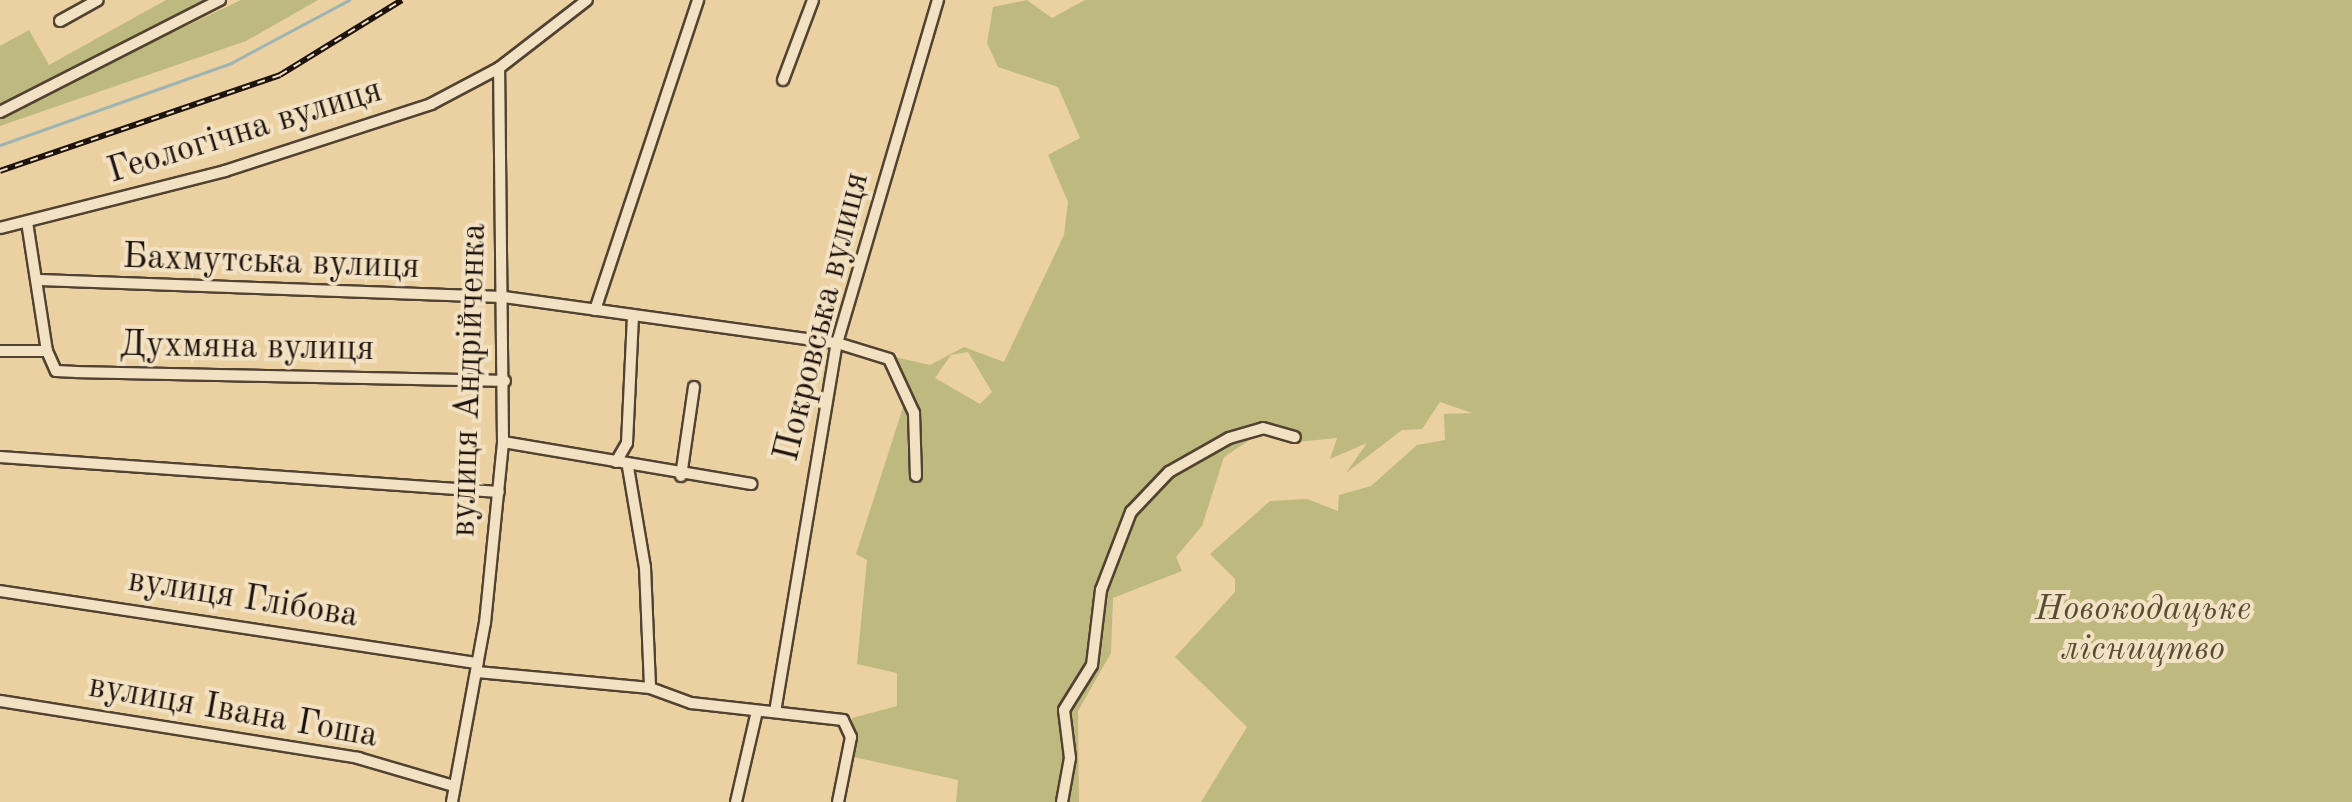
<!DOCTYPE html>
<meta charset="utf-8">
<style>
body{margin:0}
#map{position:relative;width:2352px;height:802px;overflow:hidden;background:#ebd1a1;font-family:"Old Standard TT",serif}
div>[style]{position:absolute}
.green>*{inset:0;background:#beb97f}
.stream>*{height:2.5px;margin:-1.25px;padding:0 1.25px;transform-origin:1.25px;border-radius:1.25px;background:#9eb4b2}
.roads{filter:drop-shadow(2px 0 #514231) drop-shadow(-2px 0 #514231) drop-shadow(0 2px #514231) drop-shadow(0 -2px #514231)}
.minor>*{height:10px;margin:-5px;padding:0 5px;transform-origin:5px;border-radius:5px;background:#f2e1c2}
.rail>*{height:6px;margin-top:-3px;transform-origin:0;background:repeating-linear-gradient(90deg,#f2e1c2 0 8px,#1e130c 0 16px);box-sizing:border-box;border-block:2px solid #1e130c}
span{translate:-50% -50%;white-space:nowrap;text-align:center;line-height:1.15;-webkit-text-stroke:8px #f2e1c2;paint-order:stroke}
.street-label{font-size:35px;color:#1e130c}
.park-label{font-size:35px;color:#564d34;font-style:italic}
</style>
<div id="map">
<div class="green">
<div style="clip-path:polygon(166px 0,212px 0,0 104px,0 46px,29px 30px,49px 65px)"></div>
<div style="clip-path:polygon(241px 0,318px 0,246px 41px,0 126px,0 115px)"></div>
<div style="clip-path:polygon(evenodd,1027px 0,1052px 18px,1085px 0,2352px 0,2352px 802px,1201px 802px,1247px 727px,1175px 657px,1235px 592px,1235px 579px,1210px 554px,1270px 501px,1307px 499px,1338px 511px,1339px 495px,1371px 486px,1417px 445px,1445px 440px,1444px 414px,1472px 413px,1440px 402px,1422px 429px,1402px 430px,1346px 473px,1367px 443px,1330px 459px,1337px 438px,1296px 442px,1263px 431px,1224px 457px,1202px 526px,1176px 557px,1182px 571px,1113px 598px,1111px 653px,1078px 711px,1079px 802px,956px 802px,958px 780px,849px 756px,852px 718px,897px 706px,897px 673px,857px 664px,867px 560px,856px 554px,906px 398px,890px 356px,930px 365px,964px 347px,1004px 362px,1064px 235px,1068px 202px,1048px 155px,1080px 138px,1058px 87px,998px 67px,987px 43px,993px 7px,1027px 0,968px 352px,992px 392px,980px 404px,935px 378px,951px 355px,968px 352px)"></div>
</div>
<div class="stream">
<div style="left:0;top:145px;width:245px;rotate:-19.5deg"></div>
<div style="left:231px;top:63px;width:134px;rotate:-28.1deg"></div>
</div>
<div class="roads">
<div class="minor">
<div style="left:60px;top:21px;width:43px;rotate:-28.9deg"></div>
<div style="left:783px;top:80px;width:85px;rotate:-69.4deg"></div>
<div style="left:0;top:112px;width:247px;rotate:-27deg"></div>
<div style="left:27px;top:222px;width:131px;rotate:81.2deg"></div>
<div style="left:0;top:228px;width:232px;rotate:-14.2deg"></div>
<div style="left:225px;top:171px;width:217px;rotate:-18deg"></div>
<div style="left:431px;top:104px;width:77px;rotate:-27.9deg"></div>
<div style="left:499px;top:68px;width:111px;rotate:-37.7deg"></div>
<div style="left:38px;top:280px;width:466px;rotate:2.1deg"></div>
<div style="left:504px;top:297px;width:336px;rotate:7.9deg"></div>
<div style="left:837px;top:343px;width:54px;rotate:17.1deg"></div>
<div style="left:889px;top:359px;width:60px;rotate:65.2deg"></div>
<div style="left:914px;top:413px;width:63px;rotate:88.2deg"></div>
<div style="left:595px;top:310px;width:327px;rotate:-71.6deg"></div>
<div style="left:0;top:351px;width:47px"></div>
<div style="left:47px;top:351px;width:22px;rotate:66deg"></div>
<div style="left:56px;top:371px;width:21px;rotate:3deg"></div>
<div style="left:77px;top:372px;width:428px;rotate:1.2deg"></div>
<div style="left:503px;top:442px;width:252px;rotate:9.6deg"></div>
<div style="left:0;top:457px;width:500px;rotate:4.01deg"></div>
<div style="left:616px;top:462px;width:22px;rotate:-60deg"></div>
<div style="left:627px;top:443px;width:128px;rotate:-87.3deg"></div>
<div style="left:628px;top:467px;width:101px;rotate:80.4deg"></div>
<div style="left:645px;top:567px;width:121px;rotate:87.6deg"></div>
<div style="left:681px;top:476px;width:90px;rotate:-81.7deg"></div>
<div style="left:0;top:591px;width:483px;rotate:8.6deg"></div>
<div style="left:477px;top:672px;width:174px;rotate:5.3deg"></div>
<div style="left:650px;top:688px;width:44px;rotate:20.1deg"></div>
<div style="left:691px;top:703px;width:153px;rotate:6.4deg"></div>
<div style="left:843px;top:720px;width:19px;rotate:65deg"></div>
<div style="left:851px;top:737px;width:66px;rotate:101.3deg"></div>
<div style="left:0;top:701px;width:363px;rotate:9deg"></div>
<div style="left:358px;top:758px;width:100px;rotate:16.3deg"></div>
<div style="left:775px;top:712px;width:374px;rotate:-80.5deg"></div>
<div style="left:837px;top:343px;width:358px;rotate:-73.6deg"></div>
<div style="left:452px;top:802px;width:182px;rotate:-79.6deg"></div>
<div style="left:485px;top:623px;width:182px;rotate:-84.3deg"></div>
<div style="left:503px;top:442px;width:374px;rotate:-90.6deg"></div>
<div style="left:736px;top:802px;width:93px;rotate:-77deg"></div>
<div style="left:1062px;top:802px;width:45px;rotate:-79.7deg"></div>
<div style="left:1070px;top:758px;width:48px;rotate:-97.1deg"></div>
<div style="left:1064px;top:710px;width:53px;rotate:-58.1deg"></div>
<div style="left:1092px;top:665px;width:76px;rotate:-83.2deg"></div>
<div style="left:1101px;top:590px;width:84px;rotate:-69deg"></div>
<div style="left:1131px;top:512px;width:55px;rotate:-46.5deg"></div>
<div style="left:1169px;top:472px;width:69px;rotate:-29.5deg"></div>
<div style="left:1229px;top:438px;width:35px;rotate:-16deg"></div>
<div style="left:1263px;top:428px;width:33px;rotate:16deg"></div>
</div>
</div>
<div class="rail">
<div style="left:0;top:171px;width:296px;rotate:-18.9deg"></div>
<div style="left:280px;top:75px;width:143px;rotate:-31.6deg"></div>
</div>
<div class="street-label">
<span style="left:245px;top:132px;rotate:-17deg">Геологічна вулиця</span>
<span style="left:271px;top:263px;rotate:2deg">Бахмутська вулиця</span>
<span style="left:823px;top:317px;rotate:-76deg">Покровська вулиця</span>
<span style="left:247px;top:348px;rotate:1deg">Духмяна вулиця</span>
<span style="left:470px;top:380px;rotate:-88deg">вулиця Андрійченка</span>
<span style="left:243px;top:599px;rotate:9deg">вулиця Глібова</span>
<span style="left:233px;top:712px;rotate:10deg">вулиця Івана Гоша</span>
</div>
<div class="park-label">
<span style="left:2143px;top:630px">Новокодацьке<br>лісництво</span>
</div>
</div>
